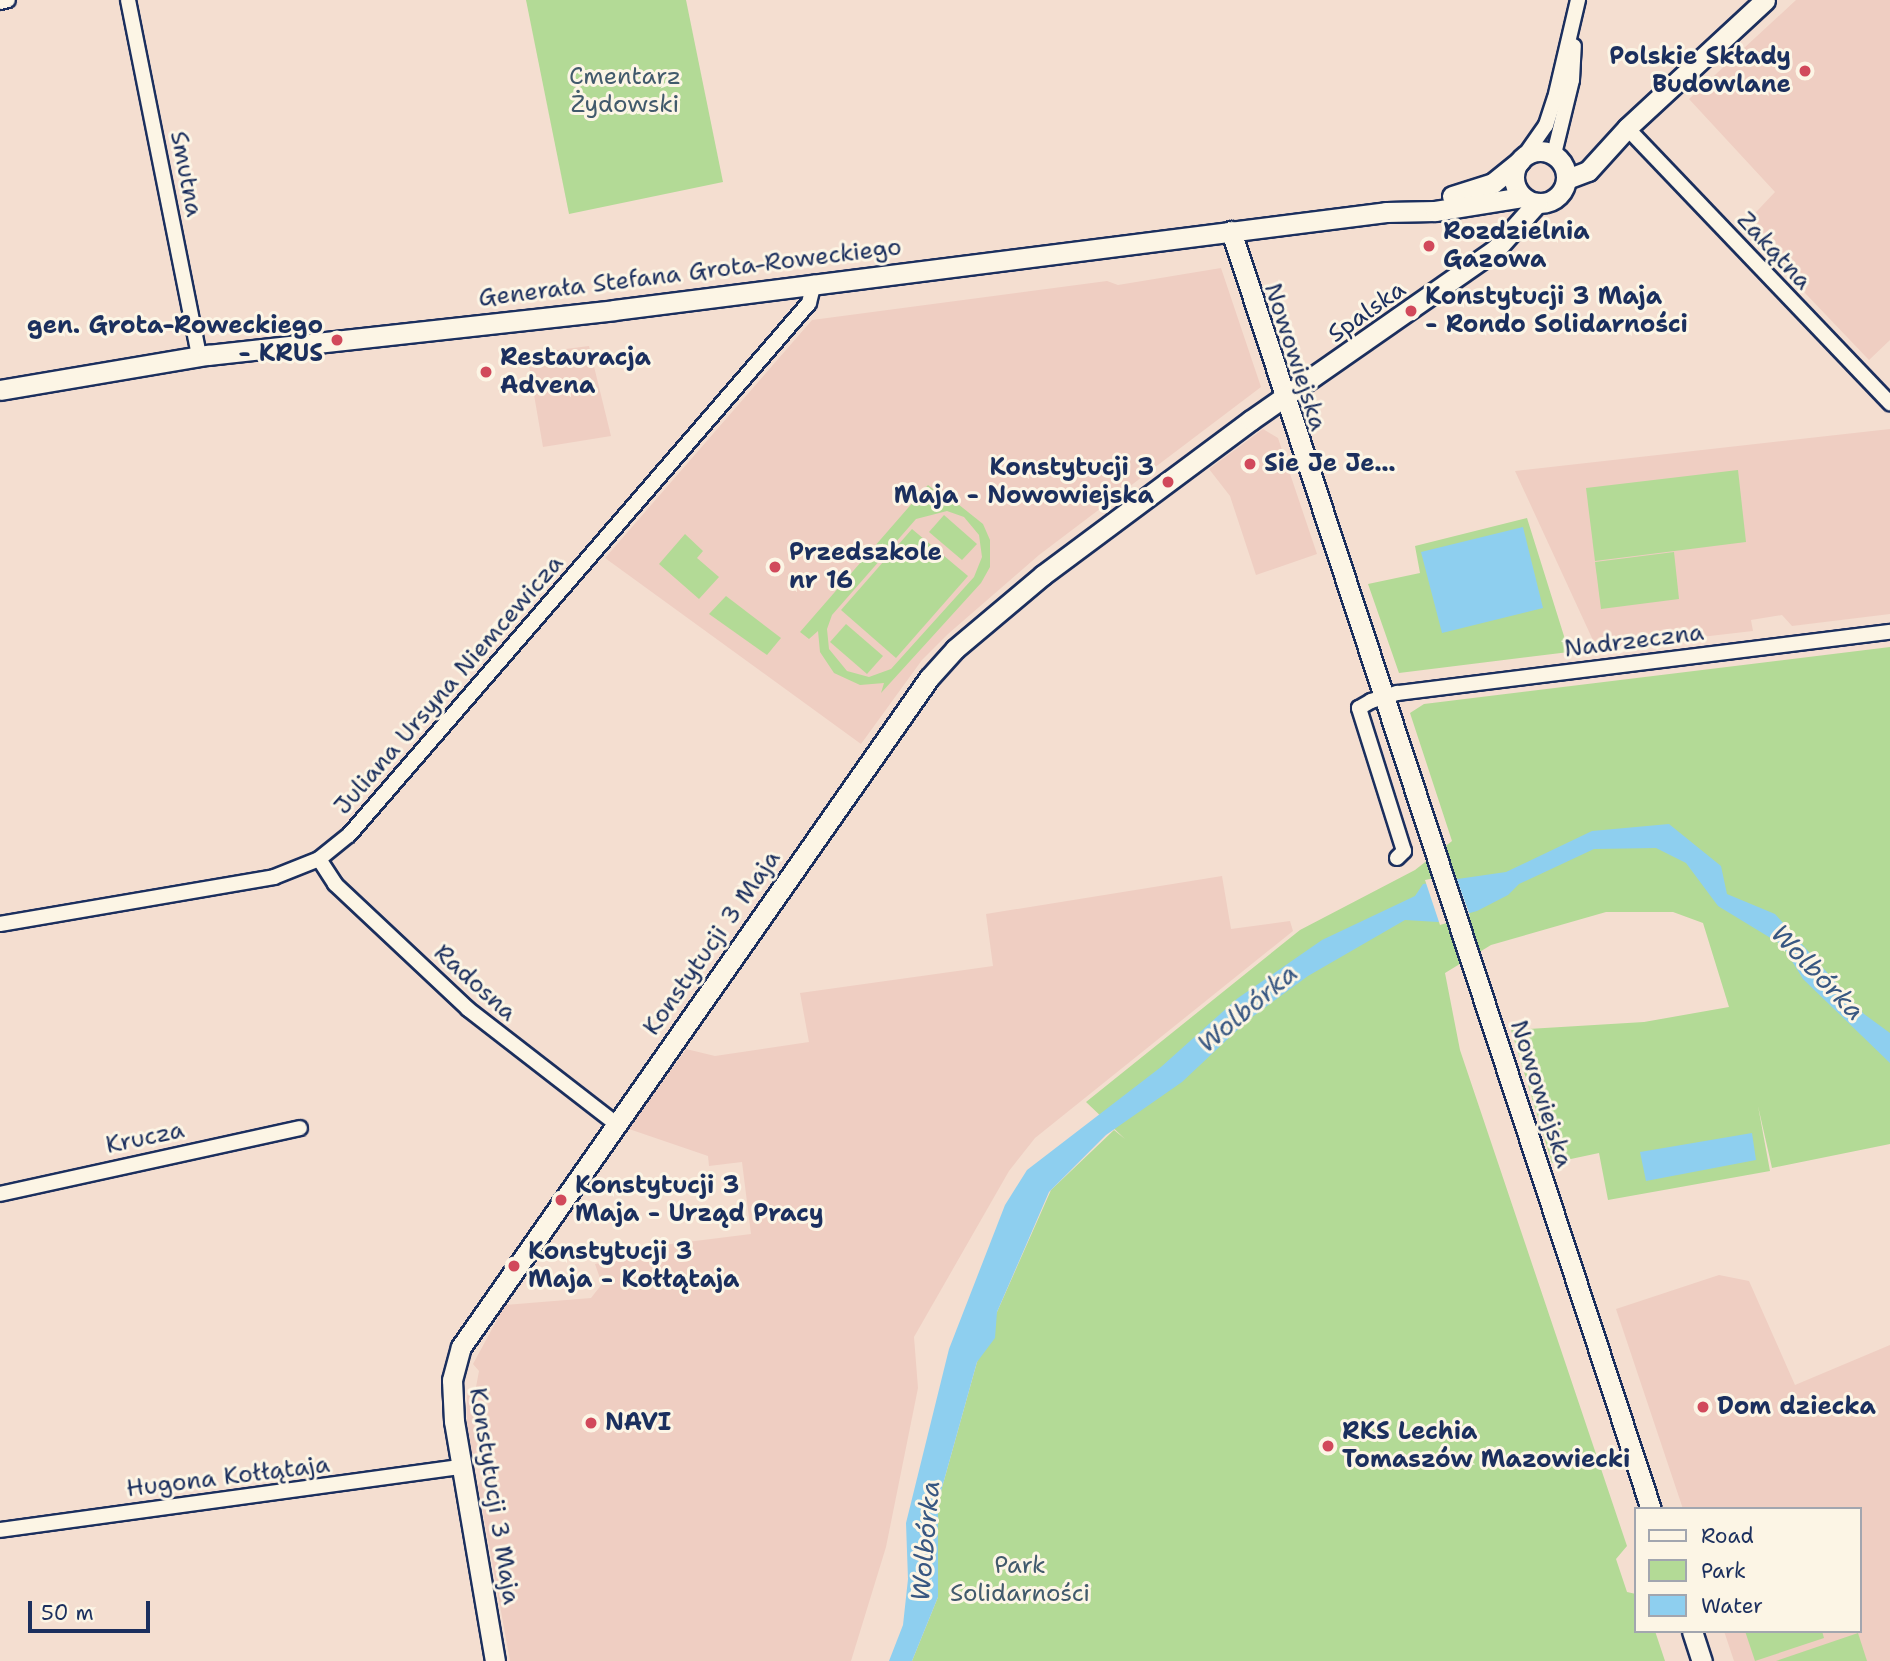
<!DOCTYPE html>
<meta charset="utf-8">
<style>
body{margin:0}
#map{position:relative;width:1890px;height:1661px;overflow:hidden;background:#f4ded0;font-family:"Shantell Sans",sans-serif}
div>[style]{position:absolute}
.built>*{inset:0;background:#efcec2}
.green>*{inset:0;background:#b3da96}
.water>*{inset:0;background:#8ecfef}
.pier>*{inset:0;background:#f4ded0}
.roads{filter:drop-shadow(2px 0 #1b2f5e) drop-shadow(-2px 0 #1b2f5e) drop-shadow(0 2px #1b2f5e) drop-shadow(0 -2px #1b2f5e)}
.street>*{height:14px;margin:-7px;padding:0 7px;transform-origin:7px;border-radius:7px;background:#fcf5e5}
.secondary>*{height:19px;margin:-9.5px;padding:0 9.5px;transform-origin:9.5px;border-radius:9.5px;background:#fcf5e5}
.secondary>.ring{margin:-9.5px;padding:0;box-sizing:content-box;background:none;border:19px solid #fcf5e5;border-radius:50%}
.dots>*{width:19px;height:19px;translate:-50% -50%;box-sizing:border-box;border:4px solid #fcf5e5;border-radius:50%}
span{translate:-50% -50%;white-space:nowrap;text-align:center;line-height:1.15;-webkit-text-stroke:6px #fcf5e5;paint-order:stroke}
.poi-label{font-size:24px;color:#1b2f5e;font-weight:700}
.right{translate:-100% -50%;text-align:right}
.left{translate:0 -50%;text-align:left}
.park-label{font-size:24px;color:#415a6c}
.street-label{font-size:24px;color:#1b2f5e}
.water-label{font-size:26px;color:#385782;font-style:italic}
.legend{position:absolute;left:1634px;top:1507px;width:228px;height:126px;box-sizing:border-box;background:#fcf5e5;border:2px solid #a2a6af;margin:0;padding:9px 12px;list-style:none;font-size:21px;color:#1b2f5e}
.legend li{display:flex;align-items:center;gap:14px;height:35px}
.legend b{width:35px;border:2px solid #a2a6af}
.scale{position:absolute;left:28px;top:1601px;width:122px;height:32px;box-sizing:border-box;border:4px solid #1b2f5e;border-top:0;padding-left:9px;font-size:21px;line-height:24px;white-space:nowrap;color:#1b2f5e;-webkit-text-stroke:5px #fcf5e5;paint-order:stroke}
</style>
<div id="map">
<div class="built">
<div style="clip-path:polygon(1796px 0,1890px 0,1890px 340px,1869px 360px,1742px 227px,1775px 192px,1689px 99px)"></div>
<div style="clip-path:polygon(1221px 268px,1261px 387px,1039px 555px,948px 634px,922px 660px,861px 744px,605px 558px,812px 320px,1107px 281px,1118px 285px)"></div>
<div style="clip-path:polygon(589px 346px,611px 436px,543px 447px,527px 354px)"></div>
<div style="clip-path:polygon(1263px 429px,1278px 438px,1317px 554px,1256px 575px,1230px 496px,1209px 469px)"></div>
<div style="clip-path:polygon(1890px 429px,1890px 614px,1792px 626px,1782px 615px,1751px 620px,1753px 631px,1597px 649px,1515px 471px)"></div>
<div style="clip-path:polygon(1222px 876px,1231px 929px,1290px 921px,1293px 931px,1035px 1138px,1009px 1171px,914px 1337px,918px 1388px,886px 1547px,851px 1661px,510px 1661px,478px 1485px,486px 1474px,484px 1459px,472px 1453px,467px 1422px,467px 1391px,476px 1387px,479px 1371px,473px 1364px,505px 1305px,591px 1298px,602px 1284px,595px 1264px,600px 1263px,599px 1253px,751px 1234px,742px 1162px,709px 1166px,708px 1156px,629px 1129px,686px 1049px,715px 1056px,809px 1042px,800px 993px,993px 966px,986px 914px)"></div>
<div style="clip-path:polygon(1719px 1275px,1749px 1281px,1795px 1385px,1890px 1345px,1890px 1661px,1734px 1661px,1724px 1631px,1860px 1631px,1860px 1509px,1683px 1509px,1616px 1309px)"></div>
</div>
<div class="green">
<div style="clip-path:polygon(526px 0,686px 0,723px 182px,569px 214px)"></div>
<div style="clip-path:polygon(1738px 470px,1746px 542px,1595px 561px,1586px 488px)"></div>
<div style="clip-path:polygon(evenodd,928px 485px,938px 493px,930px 502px,958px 504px,983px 524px,990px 540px,990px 567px,981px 583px,881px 693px,884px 683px,860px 685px,834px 673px,820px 652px,818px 631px,809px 639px,800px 632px,928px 485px,947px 511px,964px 517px,979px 535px,982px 557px,974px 577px,891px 669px,869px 677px,847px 671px,829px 649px,827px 629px,832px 615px,916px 519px,947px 511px)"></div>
<div style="clip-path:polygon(944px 515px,977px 544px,962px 560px,929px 532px)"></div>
<div style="clip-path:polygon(1527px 518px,1569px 652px,1399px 673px,1368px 584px,1420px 573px,1415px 546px)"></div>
<div style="clip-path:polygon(912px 529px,968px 576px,896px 658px,841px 610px)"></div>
<div style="clip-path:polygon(685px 534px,703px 551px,697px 558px,719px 577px,699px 599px,659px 564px)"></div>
<div style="clip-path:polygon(1674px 552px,1679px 599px,1601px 609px,1595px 562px)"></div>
<div style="clip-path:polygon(726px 596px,781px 638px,767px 655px,709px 614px)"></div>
<div style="clip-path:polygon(846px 624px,883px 656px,867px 674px,830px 642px)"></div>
<div style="clip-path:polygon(1890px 647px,1890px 1144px,1772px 1168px,1758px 1106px,1770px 1171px,1608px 1200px,1599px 1153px,1552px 1163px,1511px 1030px,1644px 1022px,1729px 1007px,1703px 923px,1673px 912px,1606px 912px,1491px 945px,1445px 973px,1460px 1050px,1627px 1546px,1616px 1559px,1627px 1592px,1636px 1594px,1636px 1631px,1655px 1631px,1665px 1661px,912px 1661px,938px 1597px,938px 1502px,977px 1362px,997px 1312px,1051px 1190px,1114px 1130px,1125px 1139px,1086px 1102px,1300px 930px,1415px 870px,1452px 841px,1410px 713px,1424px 704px)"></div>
<div style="clip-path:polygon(1745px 1631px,1822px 1631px,1824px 1638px,1755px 1661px)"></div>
<div style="clip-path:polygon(1858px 1633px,1867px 1661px,1776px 1661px)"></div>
</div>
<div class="water">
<div style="clip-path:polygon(1523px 527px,1543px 608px,1442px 633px,1421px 552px)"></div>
<div style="clip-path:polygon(1669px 824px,1721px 866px,1727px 894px,1775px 914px,1864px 1014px,1890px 1033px,1890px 1063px,1803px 979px,1782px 945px,1718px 906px,1686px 863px,1656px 848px,1594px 849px,1519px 884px,1508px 895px,1477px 911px,1438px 922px,1405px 920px,1308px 976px,1248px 1020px,1182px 1082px,1106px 1135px,1049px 1192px,997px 1312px,995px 1338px,977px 1362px,938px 1502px,938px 1597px,912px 1661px,889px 1661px,903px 1625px,908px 1579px,906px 1523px,949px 1349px,1005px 1205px,1027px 1170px,1161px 1067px,1238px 998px,1322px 940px,1415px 896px,1423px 884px,1506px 872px,1592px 831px)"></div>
<div style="clip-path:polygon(1752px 1133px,1756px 1160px,1646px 1181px,1640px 1152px)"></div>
</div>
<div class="pier">
<div style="clip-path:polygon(1455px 874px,1470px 916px,1440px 925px,1425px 880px)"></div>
</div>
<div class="roads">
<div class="street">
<div style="left:128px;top:0;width:363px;rotate:78.7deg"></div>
<div style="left:0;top:2px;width:8px;rotate:-14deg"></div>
<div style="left:1627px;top:128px;width:381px;rotate:46.3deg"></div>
<div style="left:1554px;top:154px;width:76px;rotate:-76.3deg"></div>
<div style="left:1572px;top:80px;width:34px;rotate:-87deg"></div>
<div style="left:1525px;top:155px;width:37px;rotate:-55deg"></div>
<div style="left:1546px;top:125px;width:28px;rotate:-72deg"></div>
<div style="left:1555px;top:98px;width:101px;rotate:-76.8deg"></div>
<div style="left:1397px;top:858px;width:10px;rotate:-45deg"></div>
<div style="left:1404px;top:851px;width:150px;rotate:-107.5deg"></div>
<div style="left:1359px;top:708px;width:14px;rotate:-30deg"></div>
<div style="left:1371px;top:701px;width:28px;rotate:-17deg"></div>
<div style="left:1398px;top:693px;width:496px;rotate:-7.1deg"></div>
<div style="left:319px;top:859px;width:30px;rotate:57deg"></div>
<div style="left:335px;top:884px;width:183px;rotate:43.2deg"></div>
<div style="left:468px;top:1009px;width:186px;rotate:37.8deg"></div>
<div style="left:0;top:924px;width:278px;rotate:-9.7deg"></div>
<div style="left:274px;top:877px;width:48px;rotate:-21.8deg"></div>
<div style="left:319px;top:859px;width:38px;rotate:-39deg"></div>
<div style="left:349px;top:835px;width:703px;rotate:-49.15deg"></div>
<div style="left:809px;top:303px;width:21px;rotate:-76deg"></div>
<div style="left:0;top:1194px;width:307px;rotate:-12.4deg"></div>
<div style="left:0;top:1530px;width:466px;rotate:-7.8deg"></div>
</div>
<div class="secondary">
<div class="ring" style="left:1514px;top:151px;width:33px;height:33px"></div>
<div style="left:1567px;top:179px;width:22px;rotate:-21deg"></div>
<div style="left:1588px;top:171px;width:58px;rotate:-47.8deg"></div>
<div style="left:1627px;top:128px;width:188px;rotate:-42.8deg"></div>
<div style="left:1452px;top:196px;width:43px;rotate:-17.6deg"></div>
<div style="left:1493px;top:183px;width:35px;rotate:-39deg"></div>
<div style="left:1231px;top:231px;width:1345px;rotate:71.81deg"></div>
<div style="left:0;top:390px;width:211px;rotate:-9.6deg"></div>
<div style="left:208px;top:355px;width:408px;rotate:-6.3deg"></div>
<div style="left:614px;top:310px;width:778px;rotate:-7.23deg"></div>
<div style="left:1386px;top:212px;width:49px;rotate:-1.2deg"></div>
<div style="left:1435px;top:211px;width:88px;rotate:-9.1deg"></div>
<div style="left:1692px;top:1631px;width:32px;rotate:72deg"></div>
<div style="left:495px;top:1661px;width:243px;rotate:-99.7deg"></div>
<div style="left:454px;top:1421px;width:41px;rotate:-92.8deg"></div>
<div style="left:452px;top:1380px;width:34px;rotate:-75deg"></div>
<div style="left:461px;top:1347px;width:816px;rotate:-55.03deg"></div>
<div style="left:929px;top:678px;width:39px;rotate:-48deg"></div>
<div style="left:955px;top:649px;width:115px;rotate:-40.1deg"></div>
<div style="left:1043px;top:575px;width:259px;rotate:-36.7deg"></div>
<div style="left:1251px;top:420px;width:297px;rotate:-34.9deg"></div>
<div style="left:1495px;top:250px;width:63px;rotate:-48.2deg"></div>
</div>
</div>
<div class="dots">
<div style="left:1805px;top:71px;background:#d1495b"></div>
<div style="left:1429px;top:246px;background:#d1495b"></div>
<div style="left:1411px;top:311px;background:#d1495b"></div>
<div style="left:337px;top:340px;background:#d1495b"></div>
<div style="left:486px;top:372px;background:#d1495b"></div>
<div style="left:1250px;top:464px;background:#d1495b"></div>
<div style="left:1168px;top:482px;background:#d1495b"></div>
<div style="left:775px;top:567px;background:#d1495b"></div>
<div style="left:561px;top:1200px;background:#d1495b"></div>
<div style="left:514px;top:1266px;background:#d1495b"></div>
<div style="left:1703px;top:1407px;background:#d1495b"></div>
<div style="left:591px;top:1423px;background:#d1495b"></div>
<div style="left:1328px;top:1446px;background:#d1495b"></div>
</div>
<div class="poi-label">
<span class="right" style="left:1791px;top:71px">Polskie Składy<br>Budowlane</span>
<span class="left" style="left:1443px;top:246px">Rozdzielnia<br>Gazowa</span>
<span class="left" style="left:1425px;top:311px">Konstytucji 3 Maja<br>- Rondo Solidarności</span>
<span class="right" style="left:323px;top:340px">gen. Grota-Roweckiego<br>- KRUS</span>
<span class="left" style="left:500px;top:372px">Restauracja<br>Advena</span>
<span class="left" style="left:1264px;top:464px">Sie Je Je...</span>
<span class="right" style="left:1154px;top:482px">Konstytucji 3<br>Maja - Nowowiejska</span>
<span class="left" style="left:789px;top:567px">Przedszkole<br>nr 16</span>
<span class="left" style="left:575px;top:1200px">Konstytucji 3<br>Maja - Urząd Pracy</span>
<span class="left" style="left:528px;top:1266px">Konstytucji 3<br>Maja - Kołłątaja</span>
<span class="left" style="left:1717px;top:1407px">Dom dziecka</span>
<span class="left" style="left:605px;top:1423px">NAVI</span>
<span class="left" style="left:1342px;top:1446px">RKS Lechia<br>Tomaszów Mazowiecki</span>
</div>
<div class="park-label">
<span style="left:625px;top:91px">Cmentarz<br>Żydowski</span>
<span style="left:1020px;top:1580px">Park<br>Solidarności</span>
</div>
<div class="street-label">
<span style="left:186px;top:174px;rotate:79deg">Smutna</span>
<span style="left:1774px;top:251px;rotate:47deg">Zakątna</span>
<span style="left:690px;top:273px;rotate:-7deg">Generała Stefana Grota-Roweckiego</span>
<span style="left:1367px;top:312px;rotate:-35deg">Spalska</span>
<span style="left:1295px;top:357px;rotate:72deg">Nowowiejska</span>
<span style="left:1634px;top:641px;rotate:-7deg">Nadrzeczna</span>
<span style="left:449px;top:685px;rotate:-49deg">Juliana Ursyna Niemcewicza</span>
<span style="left:712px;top:943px;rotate:-55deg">Konstytucji 3 Maja</span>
<span style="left:475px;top:983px;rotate:42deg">Radosna</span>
<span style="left:1541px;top:1094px;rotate:72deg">Nowowiejska</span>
<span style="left:145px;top:1138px;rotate:-12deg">Krucza</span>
<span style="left:228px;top:1477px;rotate:-7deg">Hugona Kołłątaja</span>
<span style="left:494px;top:1496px;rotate:81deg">Konstytucji 3 Maja</span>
</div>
<div class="water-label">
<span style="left:1818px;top:972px;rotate:46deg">Wolbórka</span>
<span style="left:1247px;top:1008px;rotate:-40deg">Wolbórka</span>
<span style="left:925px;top:1541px;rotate:-85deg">Wolbórka</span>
</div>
<ul class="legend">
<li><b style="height:9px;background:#fcf5e5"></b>Road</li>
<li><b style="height:19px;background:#b3da96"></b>Park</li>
<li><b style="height:19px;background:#8ecfef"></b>Water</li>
</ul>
<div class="scale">50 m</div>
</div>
